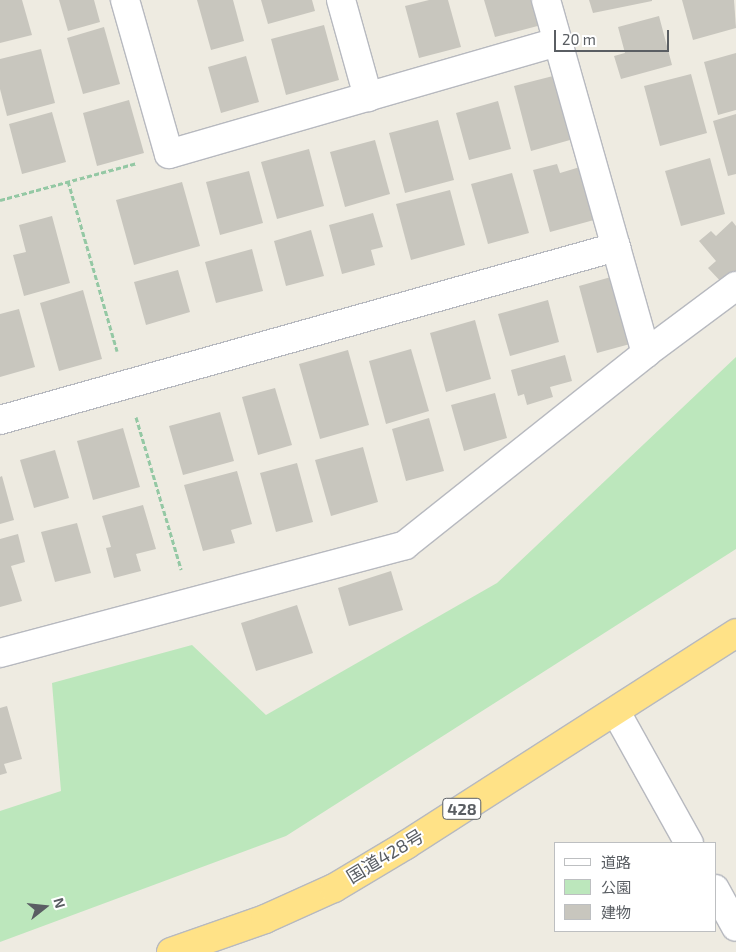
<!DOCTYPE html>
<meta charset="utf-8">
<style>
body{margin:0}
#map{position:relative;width:736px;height:952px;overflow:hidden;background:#eeebe1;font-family:"Exo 2","Noto Sans JP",sans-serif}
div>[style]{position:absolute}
.green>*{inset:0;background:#bce7bc}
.building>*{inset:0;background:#c8c6be}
.path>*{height:3px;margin-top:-1.5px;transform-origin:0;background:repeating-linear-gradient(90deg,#94c8a4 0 5px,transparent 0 7.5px)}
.roads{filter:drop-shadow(1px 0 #b7b9bf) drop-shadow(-1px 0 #b7b9bf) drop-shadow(0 1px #b7b9bf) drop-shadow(0 -1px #b7b9bf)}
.street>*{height:28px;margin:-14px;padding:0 14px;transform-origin:14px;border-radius:14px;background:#fff}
.highway>*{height:28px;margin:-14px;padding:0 14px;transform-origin:14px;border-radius:14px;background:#ffe287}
span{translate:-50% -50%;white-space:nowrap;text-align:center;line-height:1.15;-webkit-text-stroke:4px #fff;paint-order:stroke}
.shield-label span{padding:1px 4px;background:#fff;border:1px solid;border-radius:4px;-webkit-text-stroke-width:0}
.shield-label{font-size:16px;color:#5a5e63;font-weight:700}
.street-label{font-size:18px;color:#5a5e63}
.legend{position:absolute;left:554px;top:842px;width:162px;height:90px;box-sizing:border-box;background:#fff;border:1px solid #bdbfc1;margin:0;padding:6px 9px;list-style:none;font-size:15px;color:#5a5e63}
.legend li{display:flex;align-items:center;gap:10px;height:25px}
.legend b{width:25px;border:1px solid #bdbfc1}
.north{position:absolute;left:20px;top:882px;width:50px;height:50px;-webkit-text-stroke:4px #fff;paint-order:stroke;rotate:74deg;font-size:14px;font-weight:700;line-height:20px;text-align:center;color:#5a5e63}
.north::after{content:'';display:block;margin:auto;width:18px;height:22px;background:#5a5e63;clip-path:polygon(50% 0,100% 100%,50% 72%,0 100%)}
.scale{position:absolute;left:554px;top:30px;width:115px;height:22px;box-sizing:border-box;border:2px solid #5a5e63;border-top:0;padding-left:6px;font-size:15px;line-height:18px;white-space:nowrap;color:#5a5e63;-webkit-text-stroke:4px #fff;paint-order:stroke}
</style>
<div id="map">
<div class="green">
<div style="clip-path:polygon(736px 357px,736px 549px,286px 836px,0 942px,0 811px,61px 791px,52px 683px,192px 645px,266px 715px,497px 583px)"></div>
</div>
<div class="building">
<div style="clip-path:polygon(0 0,22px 0,32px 35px,0 43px)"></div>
<div style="clip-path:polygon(59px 0,94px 0,100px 22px,68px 31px)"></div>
<div style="clip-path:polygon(197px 0,233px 0,244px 41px,211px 50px)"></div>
<div style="clip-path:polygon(261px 0,312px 0,315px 11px,268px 24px)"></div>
<div style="clip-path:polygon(429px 0,448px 0,461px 47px,419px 58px,405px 6px)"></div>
<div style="clip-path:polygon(484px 0,543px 0,549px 23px,495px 37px)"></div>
<div style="clip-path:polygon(589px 0,652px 0,652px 1px,593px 13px)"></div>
<div style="clip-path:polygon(682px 0,734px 0,736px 28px,693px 40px)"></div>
<div style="clip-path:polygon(659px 16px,672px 65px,621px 79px,614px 56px,625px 53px,618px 27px)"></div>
<div style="clip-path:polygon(324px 25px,339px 80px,286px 95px,271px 39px)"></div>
<div style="clip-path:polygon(104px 27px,120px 84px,83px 94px,67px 38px)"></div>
<div style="clip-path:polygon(41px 49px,55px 103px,7px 116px,0 89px,0 59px)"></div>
<div style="clip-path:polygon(736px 53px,736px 110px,718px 115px,704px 62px)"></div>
<div style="clip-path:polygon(246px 56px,259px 102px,221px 113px,208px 67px)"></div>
<div style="clip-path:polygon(691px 74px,707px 133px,660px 146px,644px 86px)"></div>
<div style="clip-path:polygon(553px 76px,570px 140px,531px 151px,514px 86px)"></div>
<div style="clip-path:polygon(129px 100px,144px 153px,97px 166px,83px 113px)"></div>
<div style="clip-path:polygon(498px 101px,511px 149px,469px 160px,456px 113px)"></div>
<div style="clip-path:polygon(52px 112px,66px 162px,22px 174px,9px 124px)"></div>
<div style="clip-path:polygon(736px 114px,736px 174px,728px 176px,713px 121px)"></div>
<div style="clip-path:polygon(438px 120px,454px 180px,405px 193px,389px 133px)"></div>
<div style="clip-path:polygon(375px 140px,390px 194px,345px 207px,330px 152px)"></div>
<div style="clip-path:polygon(309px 149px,324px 206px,277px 219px,261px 162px)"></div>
<div style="clip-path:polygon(710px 158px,725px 214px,681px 226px,665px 171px)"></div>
<div style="clip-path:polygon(557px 164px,560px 173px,580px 167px,594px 220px,550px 232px,533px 170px)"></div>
<div style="clip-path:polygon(249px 171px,263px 223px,220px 235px,206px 182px)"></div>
<div style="clip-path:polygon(512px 173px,529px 233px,488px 244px,471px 184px)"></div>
<div style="clip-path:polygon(182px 182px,200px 246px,134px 265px,116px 200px)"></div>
<div style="clip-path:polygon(450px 190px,465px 245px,411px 260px,396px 204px)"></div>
<div style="clip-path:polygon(373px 213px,383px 247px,371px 250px,375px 265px,342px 274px,329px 225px)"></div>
<div style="clip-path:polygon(52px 216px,70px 283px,24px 296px,13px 255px,26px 252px,19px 225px)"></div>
<div style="clip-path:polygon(732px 221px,736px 226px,736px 274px,724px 285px,708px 268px,716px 261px,699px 241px,711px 231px,716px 236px)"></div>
<div style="clip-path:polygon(311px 230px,324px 276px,286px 286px,274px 241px)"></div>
<div style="clip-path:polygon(252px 249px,263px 291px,216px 303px,205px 262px)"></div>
<div style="clip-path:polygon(178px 270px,190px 312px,146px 325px,134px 282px)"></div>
<div style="clip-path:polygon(611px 277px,630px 344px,597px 353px,579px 286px)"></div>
<div style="clip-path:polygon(83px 290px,102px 359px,59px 371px,40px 303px)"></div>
<div style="clip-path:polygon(548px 300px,559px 342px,510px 356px,498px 314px)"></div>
<div style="clip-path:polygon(19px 309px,35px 367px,0 377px,0 314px)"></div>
<div style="clip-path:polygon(475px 320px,491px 379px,446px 392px,430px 333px)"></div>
<div style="clip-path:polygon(411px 349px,429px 411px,386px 424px,369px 361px)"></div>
<div style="clip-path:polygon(348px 350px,369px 425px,320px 439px,299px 364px)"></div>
<div style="clip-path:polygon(565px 355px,572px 381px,550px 387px,553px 397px,527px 405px,524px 394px,518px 396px,511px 370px)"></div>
<div style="clip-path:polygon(275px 388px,292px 445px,258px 455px,242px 397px)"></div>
<div style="clip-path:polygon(495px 393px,507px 438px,464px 451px,451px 405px)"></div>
<div style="clip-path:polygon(220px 412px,234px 461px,183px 475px,169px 426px)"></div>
<div style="clip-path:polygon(429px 418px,444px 471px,406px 481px,392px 429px)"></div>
<div style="clip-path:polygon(123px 428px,140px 487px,93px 500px,77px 441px)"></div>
<div style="clip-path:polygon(363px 447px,378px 502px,331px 516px,315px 460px)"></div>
<div style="clip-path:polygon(55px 450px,69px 498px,34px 508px,20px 460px)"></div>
<div style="clip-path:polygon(297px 463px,313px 522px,276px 532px,260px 473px)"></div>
<div style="clip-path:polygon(237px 471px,252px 524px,231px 530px,235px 543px,203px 551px,184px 485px)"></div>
<div style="clip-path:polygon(2px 476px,14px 520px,0 524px,0 477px)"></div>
<div style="clip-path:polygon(143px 505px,156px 549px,136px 554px,141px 571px,114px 578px,106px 548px,111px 547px,102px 516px)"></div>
<div style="clip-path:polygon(77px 523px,91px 573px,55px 582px,41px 532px)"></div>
<div style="clip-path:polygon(18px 534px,25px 562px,11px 566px,22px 601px,0 607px,0 539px)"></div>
<div style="clip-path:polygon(391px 571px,403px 610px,349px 626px,338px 588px)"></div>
<div style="clip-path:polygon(297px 605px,313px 653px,256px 671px,241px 623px)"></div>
<div style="clip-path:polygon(7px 706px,22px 759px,4px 764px,7px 773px,0 775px,0 708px)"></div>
</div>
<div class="path">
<div style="left:68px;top:181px;width:177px;rotate:73.9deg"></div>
<div style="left:0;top:200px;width:142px;rotate:-15.1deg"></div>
<div style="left:136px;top:417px;width:159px;rotate:73.5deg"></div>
</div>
<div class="roads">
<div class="street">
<div style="left:125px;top:0;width:160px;rotate:74.1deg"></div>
<div style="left:169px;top:154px;width:404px;rotate:-16.1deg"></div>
<div style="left:341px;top:0;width:101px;rotate:74.4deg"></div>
<div style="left:546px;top:0;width:367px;rotate:74.2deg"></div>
<div style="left:0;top:420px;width:640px;rotate:-15.69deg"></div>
<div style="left:0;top:653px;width:419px;rotate:-14.9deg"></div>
<div style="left:405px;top:545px;width:308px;rotate:-38.5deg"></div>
<div style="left:646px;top:353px;width:112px;rotate:-36.7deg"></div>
<div style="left:616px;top:712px;width:150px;rotate:60.9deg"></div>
<div style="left:715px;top:889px;width:43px;rotate:61.1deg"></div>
</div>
<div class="highway">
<div style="left:171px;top:952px;width:100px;rotate:-19.3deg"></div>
<div style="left:265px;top:919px;width:76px;rotate:-24.2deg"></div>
<div style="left:334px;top:888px;width:84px;rotate:-30.8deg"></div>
<div style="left:406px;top:845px;width:392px;rotate:-32.7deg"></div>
</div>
</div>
<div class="shield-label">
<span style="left:462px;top:809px">428</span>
</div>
<div class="street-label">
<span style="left:385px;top:856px;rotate:-31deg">国道428号</span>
</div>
<ul class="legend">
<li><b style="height:6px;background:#fff"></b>道路</li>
<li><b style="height:14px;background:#bce7bc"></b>公園</li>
<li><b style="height:14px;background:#c8c6be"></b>建物</li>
</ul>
<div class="north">N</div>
<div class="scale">20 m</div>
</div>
